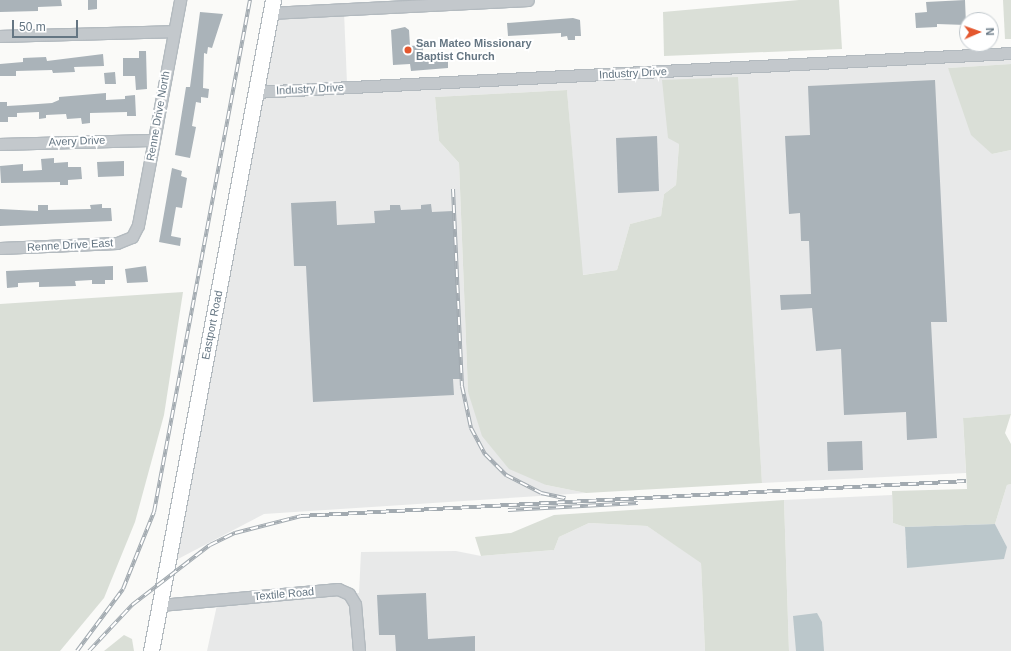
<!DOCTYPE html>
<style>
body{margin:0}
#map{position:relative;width:1011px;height:651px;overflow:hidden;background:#fafaf8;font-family:Helvetica,sans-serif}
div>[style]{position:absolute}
.built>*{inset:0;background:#e8e9e9}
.green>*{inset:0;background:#dadfd7}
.water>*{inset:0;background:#bbc7cb}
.building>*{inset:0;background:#aab3b9}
.roads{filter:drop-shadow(1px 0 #b3babf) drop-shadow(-1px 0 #b3babf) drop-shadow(0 1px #b3babf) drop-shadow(0 -1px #b3babf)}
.street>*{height:11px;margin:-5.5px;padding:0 5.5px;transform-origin:5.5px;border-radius:5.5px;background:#c3c8cc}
.secondary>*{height:15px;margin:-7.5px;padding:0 7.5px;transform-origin:7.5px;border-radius:7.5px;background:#fff}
.rail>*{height:4px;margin-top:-2px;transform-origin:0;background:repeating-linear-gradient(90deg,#fff 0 8px,#a2aab0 0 16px);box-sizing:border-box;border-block:1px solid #a2aab0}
.dots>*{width:11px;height:11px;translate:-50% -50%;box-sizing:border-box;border:2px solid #fff;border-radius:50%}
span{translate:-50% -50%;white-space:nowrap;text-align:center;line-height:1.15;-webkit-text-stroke:4px #fff;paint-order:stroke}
.poi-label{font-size:11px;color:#657683;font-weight:700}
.left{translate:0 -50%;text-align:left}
.street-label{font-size:11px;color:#657683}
.north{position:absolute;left:959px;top:12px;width:40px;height:40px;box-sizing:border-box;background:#fff;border:1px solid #c1c8cd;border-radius:50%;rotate:88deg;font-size:11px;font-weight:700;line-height:16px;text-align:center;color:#657683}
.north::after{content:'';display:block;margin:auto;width:14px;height:18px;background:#e4572e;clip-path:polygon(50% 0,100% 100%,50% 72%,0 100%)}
.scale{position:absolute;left:12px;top:20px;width:66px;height:18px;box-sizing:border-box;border:2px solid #657683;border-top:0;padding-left:5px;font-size:12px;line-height:14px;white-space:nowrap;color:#657683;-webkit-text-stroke:3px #fff;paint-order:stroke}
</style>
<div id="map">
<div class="built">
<div style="clip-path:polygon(344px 12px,347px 83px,1011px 49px,1011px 64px,948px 68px,992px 154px,1011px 150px,1011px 414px,963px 418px,966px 473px,762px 483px,737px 78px,679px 144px,676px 185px,664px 194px,661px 216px,630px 224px,617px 270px,582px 275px,567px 90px,435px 97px,439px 141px,459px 163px,468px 392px,546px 485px,586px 493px,264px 514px,176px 560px,274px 16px)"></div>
<div style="clip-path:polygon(1011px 484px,1011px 651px,789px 651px,784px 500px,892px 495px,893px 523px,905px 527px,907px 568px,1007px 547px,995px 524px,1007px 485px)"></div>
<div style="clip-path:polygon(589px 523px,647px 526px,701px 562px,705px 651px,207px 651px,217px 605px,359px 593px,361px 552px,456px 551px,481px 556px,554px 550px,559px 537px)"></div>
</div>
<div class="green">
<div style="clip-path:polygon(799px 0,839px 0,842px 49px,664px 56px,663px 12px)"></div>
<div style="clip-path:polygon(1003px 0,1011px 0,1011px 39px,1005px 39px)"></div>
<div style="clip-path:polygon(1011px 64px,1011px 150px,992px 154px,971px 135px,948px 68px)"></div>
<div style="clip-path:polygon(738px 77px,762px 483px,586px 493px,546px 485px,509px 469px,482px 436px,468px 392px,459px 163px,439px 141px,435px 97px,567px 90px,583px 275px,617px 270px,630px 224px,661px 216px,664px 194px,676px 185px,679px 144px,668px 138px,662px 80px)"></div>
<div style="clip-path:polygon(183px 292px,164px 415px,135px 522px,104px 598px,60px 651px,0 651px,0 304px)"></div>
<div style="clip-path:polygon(1011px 414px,1005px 433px,1011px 444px,1011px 484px,1007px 485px,995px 524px,905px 527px,893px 523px,892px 491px,967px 489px,963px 418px)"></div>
<div style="clip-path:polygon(784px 500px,789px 651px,705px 651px,701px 563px,647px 526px,589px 523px,559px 537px,554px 550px,481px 556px,475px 537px,511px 533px,554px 515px)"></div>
<div style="clip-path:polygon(124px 635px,132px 639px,134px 651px,104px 651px)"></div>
</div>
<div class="water">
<div style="clip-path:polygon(995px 524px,1007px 547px,1004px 559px,907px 568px,905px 527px)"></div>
<div style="clip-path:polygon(817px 613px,822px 622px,824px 651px,796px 651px,793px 616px)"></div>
</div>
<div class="building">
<div style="clip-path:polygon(0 0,61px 0,62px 6px,38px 7px,38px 11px,0 12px)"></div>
<div style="clip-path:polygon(88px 0,97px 0,97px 9px,88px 10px)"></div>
<div style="clip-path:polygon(965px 0,966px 25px,937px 24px,937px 27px,916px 28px,915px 13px,927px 12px,926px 2px)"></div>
<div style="clip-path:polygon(200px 12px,223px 14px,212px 48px,208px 47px,207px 54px,204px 53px,203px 88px,209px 89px,208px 98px,201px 97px,201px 103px,196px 102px,192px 126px,196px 127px,190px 158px,175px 155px,186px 87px,190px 87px)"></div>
<div style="clip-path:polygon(573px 18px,580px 20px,581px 36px,575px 36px,575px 40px,568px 40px,567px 36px,561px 37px,561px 33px,508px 36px,507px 23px)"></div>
<div style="clip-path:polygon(405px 27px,409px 30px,410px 46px,423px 45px,423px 55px,448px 53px,448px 68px,411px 71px,410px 64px,393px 65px,391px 30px)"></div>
<div style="clip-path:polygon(139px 51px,146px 51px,147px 89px,136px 90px,135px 76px,123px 76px,123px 58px,139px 58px)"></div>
<div style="clip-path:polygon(103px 54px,104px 66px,74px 67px,75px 72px,53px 73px,52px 70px,16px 71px,16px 76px,0 76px,0 64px,23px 62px,23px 58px,46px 57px,47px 61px)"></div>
<div style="clip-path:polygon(115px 72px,116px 84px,105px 84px,104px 73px)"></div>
<div style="clip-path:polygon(935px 80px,947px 322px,931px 322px,937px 438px,907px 440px,906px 412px,844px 415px,841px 349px,816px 351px,812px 308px,781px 310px,780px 295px,811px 294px,809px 241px,801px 241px,800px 213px,789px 214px,785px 136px,810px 135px,808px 86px)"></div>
<div style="clip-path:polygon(106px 93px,106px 100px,125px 99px,125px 96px,135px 95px,136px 116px,127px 116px,127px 112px,90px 113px,90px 123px,82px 124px,81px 118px,67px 119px,66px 114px,46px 115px,46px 118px,39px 119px,39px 112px,17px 113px,17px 117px,8px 117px,8px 122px,0 122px,0 102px,7px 102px,7px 106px,24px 105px,52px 103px,59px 100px,59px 97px)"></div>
<div style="clip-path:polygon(657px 136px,659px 191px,618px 193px,616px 138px)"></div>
<div style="clip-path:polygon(54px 158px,54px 163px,68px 162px,68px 167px,81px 167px,82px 179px,68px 180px,68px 185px,60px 185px,60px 182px,1px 183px,0 166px,23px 164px,23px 171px,42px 170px,41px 159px)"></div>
<div style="clip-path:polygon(124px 161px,124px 176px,98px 177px,97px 162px)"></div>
<div style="clip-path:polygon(172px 168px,182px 171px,181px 176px,187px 178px,182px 208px,176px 207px,171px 236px,181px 238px,180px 246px,159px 242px)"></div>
<div style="clip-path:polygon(336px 201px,337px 225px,375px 223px,374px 211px,390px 210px,390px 205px,400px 205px,401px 210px,421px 209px,421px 205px,431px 204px,432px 212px,453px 211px,461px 379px,453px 379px,454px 395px,313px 402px,306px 266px,294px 266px,291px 203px)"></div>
<div style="clip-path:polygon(102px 204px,102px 208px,111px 208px,112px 221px,0 226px,0 209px,38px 211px,38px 205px,48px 205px,48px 210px,91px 209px,90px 205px)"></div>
<div style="clip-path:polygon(113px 266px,113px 280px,105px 280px,105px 284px,92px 284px,92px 280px,75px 281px,76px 286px,39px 287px,39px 282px,18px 283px,18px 287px,7px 288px,6px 271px)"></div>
<div style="clip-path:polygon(146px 266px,148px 282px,127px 283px,125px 269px)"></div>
<div style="clip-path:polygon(862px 441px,863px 470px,828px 471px,827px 442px)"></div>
<div style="clip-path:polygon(426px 593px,428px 639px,475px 636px,475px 651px,396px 651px,395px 635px,379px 635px,377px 595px)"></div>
</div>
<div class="roads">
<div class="street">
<div style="left:270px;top:13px;width:258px;rotate:-2.9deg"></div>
<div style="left:0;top:36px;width:174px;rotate:-1.6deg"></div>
<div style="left:255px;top:92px;width:757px;rotate:-2.95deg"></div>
<div style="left:0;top:144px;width:154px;rotate:-1.5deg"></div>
<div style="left:0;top:248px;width:117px;rotate:-2.4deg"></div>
<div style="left:117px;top:243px;width:16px;rotate:-22deg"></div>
<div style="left:132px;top:237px;width:13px;rotate:-63deg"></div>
<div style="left:138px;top:225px;width:229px;rotate:-79.4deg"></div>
<div style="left:160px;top:605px;width:179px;rotate:-5.1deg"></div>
<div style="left:338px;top:589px;width:12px;rotate:24deg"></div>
<div style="left:349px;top:594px;width:12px;rotate:59deg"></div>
<div style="left:355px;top:604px;width:47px;rotate:85.1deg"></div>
</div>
<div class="secondary">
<div style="left:151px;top:651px;width:662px;rotate:-79.39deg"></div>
</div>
</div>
<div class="rail">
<div style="left:453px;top:189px;width:197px;rotate:87.4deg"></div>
<div style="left:462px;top:386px;width:43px;rotate:77.9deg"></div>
<div style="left:471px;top:428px;width:30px;rotate:62deg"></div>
<div style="left:485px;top:454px;width:30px;rotate:45deg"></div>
<div style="left:506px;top:475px;width:39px;rotate:27deg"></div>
<div style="left:541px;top:493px;width:25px;rotate:12deg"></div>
<div style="left:508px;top:510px;width:130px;rotate:-3.1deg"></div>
<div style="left:77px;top:651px;width:77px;rotate:-53.4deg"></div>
<div style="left:123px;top:589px;width:83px;rotate:-68.1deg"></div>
<div style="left:154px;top:512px;width:521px;rotate:-79.38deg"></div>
<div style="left:89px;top:651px;width:63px;rotate:-46.9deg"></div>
<div style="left:132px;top:605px;width:98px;rotate:-37.6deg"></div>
<div style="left:210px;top:545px;width:28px;rotate:-26deg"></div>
<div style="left:235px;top:533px;width:68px;rotate:-14.4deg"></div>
<div style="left:301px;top:516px;width:666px;rotate:-3.01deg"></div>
</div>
<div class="dots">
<div style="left:408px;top:50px;background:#e4572e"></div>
</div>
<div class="poi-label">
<span class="left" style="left:416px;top:50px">San Mateo Missionary<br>Baptist Church</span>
</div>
<div class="street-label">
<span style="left:633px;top:73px;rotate:-3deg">Industry Drive</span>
<span style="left:310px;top:89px;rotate:-3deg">Industry Drive</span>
<span style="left:158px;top:116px;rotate:-80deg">Renne Drive North</span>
<span style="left:77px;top:141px;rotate:-2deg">Avery Drive</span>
<span style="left:70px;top:245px;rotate:-3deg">Renne Drive East</span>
<span style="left:212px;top:325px;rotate:-79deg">Eastport Road</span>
<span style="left:284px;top:594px;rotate:-5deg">Textile Road</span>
</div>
<div class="north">N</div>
<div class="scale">50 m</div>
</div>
